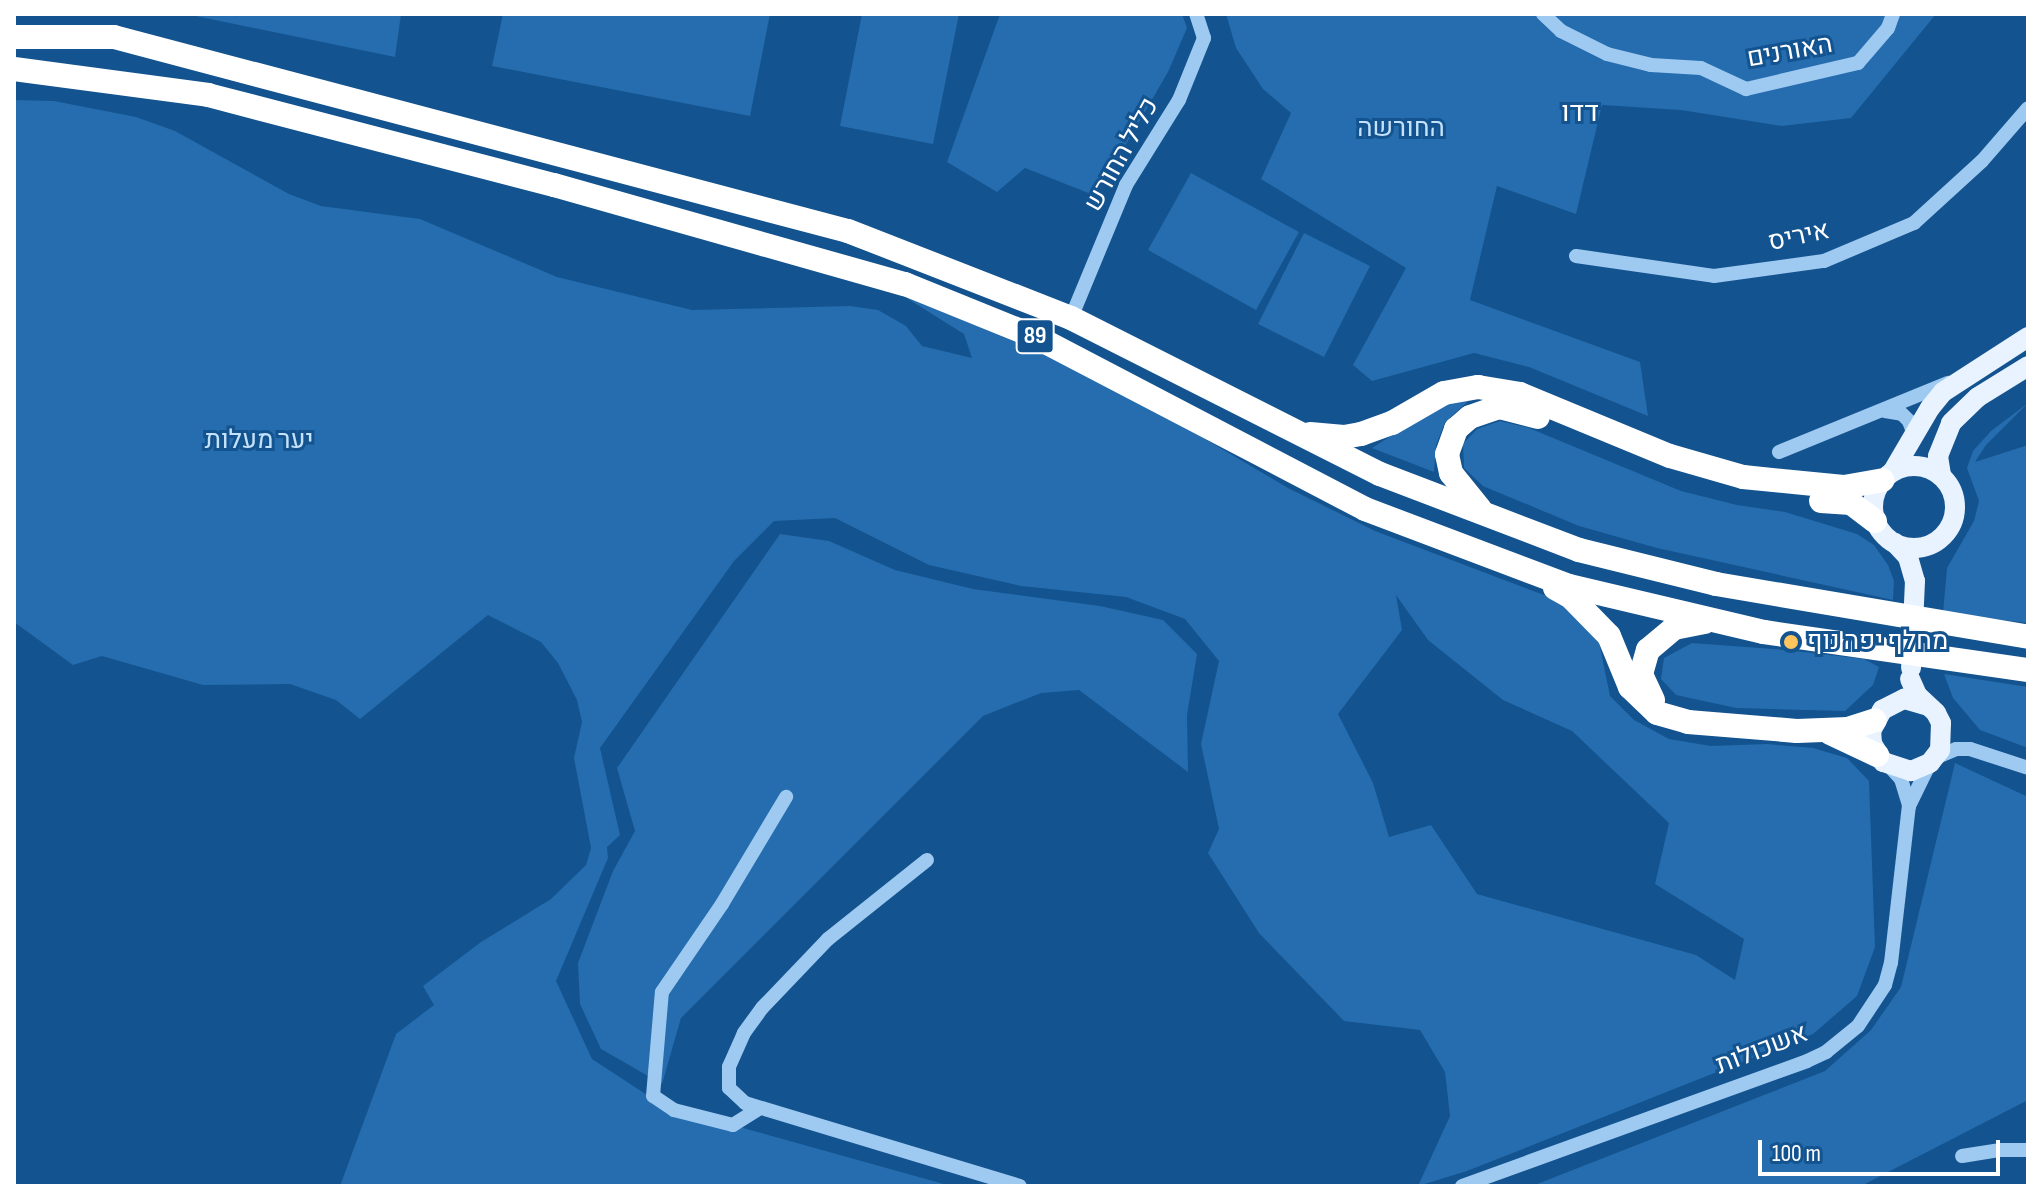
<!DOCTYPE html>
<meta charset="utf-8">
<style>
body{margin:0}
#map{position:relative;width:2042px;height:1200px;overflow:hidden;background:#13538f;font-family:"Sofia Sans Condensed",Heebo,sans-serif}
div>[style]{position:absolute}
.green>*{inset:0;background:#256dae}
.minor>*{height:14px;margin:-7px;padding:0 7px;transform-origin:7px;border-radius:7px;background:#9ecaf1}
.major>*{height:20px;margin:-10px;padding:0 10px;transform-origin:10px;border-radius:10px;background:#e8f3ff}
.major>.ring{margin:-10px;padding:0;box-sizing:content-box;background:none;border:20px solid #e8f3ff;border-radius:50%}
.highway>*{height:24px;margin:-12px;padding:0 12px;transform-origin:12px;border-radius:12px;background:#fff}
.dots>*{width:22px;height:22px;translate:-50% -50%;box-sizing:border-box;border:4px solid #13538f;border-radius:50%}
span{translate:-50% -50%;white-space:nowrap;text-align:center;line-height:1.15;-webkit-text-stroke:6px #13538f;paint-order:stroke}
.shield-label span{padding:2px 6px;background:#13538f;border:2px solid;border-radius:6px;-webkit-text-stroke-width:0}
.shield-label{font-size:24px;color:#fff;font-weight:700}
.street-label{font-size:26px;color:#fff}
.park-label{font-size:26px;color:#c5e2fc}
.poi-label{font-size:26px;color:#fff}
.left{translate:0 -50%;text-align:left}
.neighbourhood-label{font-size:28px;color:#fff}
.frame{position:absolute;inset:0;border:16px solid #fff;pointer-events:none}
.scale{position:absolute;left:1758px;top:1140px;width:242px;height:36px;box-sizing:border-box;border:4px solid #fff;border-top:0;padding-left:10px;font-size:24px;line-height:28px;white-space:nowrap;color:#fff;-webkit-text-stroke:6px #13538f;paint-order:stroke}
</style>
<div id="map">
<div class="green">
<div style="clip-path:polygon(186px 14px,401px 14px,395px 57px)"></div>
<div style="clip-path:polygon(503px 14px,770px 14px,750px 116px,492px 66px)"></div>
<div style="clip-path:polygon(862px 14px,959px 14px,933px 144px,840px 126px)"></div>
<div style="clip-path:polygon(1000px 14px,1182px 14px,1187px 28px,1168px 72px,1096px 196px,1025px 168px,997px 192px,947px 162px)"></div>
<div style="clip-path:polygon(1226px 14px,1936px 14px,1851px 118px,1782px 126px,1681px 110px,1602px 105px,1576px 214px,1497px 186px,1470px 300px,1640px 362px,1648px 416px,1529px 367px,1474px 353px,1372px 381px,1353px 365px,1406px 268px,1261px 179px,1291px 113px,1263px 89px,1236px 48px)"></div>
<div style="clip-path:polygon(evenodd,14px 100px,54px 101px,136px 117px,175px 131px,289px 194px,321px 206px,420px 219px,557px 277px,692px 310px,850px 306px,878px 310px,906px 326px,922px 346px,972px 358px,964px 334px,897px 292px,1107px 381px,1288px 488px,1375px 531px,1557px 600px,1598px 637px,1610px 696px,1634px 720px,1669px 739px,1711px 746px,1767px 744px,1813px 748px,1847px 758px,1869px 781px,1875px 947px,1857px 996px,1813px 1034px,1467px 1171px,1418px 1186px,1450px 1116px,1445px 1072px,1420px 1030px,1344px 1021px,1259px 933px,1208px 853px,1219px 829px,1201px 744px,1219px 661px,1185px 619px,1126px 597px,1021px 586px,929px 565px,835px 518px,774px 521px,734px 561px,600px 748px,620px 835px,607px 847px,608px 858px,556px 981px,592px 1059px,664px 1106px,951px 1186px,340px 1186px,396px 1034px,434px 1005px,423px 986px,481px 942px,551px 899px,586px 865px,591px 848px,574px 758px,582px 722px,577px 700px,558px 663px,541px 642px,488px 615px,360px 719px,336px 700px,290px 684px,203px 685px,102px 656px,73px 665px,14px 622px,14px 100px,1396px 595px,1428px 640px,1503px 700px,1572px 731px,1669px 823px,1655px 884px,1744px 939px,1735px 980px,1696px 955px,1477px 894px,1431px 825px,1389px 837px,1373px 783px,1338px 714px,1402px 630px,1396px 595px)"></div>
<div style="clip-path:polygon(1191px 173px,1299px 232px,1256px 310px,1148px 250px)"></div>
<div style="clip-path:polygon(1304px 233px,1370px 266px,1324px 357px,1258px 324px)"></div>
<div style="clip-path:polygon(1473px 397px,1445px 422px,1436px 445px,1434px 472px,1372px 448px,1440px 405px)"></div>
<div style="clip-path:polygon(2028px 403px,1986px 445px,1975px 462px,2028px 445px,2028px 623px,1943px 613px,1947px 568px,1974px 521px,1979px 501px,1967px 468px,1973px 451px,1991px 431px)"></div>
<div style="clip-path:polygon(1500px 421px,1529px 428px,1681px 491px,1737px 505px,1785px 512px,1857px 534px,1874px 545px,1888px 565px,1894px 581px,1893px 600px,1657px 548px,1579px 526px,1483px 486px,1464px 468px,1463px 444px,1477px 429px)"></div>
<div style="clip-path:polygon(780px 534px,829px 541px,895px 570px,973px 589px,1100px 606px,1163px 620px,1197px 654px,1187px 715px,1188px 772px,1079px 690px,1041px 693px,983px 716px,681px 1018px,662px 1084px,601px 1049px,580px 1004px,578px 963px,613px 871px,635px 831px,617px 768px)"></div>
<div style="clip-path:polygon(1692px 643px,1786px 650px,1864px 659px,1879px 667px,1873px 685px,1845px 711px,1736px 708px,1676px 695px,1661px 679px,1664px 658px)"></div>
<div style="clip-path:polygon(1944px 674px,2028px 687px,2028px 748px,1980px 730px,1953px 698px)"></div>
<div style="clip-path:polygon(1955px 763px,2028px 797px,2028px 1100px,1861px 1186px,1532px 1186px,1825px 1071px,1871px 1030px,1901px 987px)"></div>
</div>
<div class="minor">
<div style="left:1543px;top:14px;width:25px;rotate:43deg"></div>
<div style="left:1561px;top:31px;width:51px;rotate:26.6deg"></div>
<div style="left:1607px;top:54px;width:45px;rotate:14deg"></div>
<div style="left:1651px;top:65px;width:50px;rotate:3.4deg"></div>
<div style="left:1701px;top:68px;width:50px;rotate:25deg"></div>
<div style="left:1746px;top:89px;width:115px;rotate:-13.1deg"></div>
<div style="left:1858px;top:63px;width:46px;rotate:-49.4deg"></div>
<div style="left:1888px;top:28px;width:15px;rotate:-70deg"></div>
<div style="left:1576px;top:256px;width:139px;rotate:8.2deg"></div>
<div style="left:1714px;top:276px;width:111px;rotate:-7.8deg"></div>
<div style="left:1824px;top:261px;width:98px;rotate:-22.9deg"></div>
<div style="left:1914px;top:223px;width:92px;rotate:-42.4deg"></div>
<div style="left:1982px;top:161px;width:70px;rotate:-49deg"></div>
<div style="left:1071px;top:318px;width:144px;rotate:-67.5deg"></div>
<div style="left:1126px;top:185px;width:100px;rotate:-58.1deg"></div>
<div style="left:1179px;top:100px;width:67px;rotate:-68deg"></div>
<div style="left:1204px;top:38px;width:25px;rotate:-108deg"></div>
<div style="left:1885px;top:411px;width:17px;rotate:10deg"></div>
<div style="left:1902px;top:414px;width:10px;rotate:45deg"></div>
<div style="left:1909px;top:421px;width:15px;rotate:70deg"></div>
<div style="left:1779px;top:452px;width:183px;rotate:-22.2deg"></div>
<div style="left:1935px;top:758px;width:23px;rotate:-23deg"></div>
<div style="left:1956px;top:749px;width:14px"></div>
<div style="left:1970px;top:749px;width:61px;rotate:18.1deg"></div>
<div style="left:1891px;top:768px;width:15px;rotate:48deg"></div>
<div style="left:1901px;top:779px;width:28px;rotate:73deg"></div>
<div style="left:927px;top:860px;width:127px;rotate:141.4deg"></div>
<div style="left:828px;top:939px;width:95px;rotate:133.7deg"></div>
<div style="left:762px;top:1008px;width:31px;rotate:126deg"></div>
<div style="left:744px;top:1033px;width:37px;rotate:114deg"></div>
<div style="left:729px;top:1067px;width:21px;rotate:90deg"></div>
<div style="left:729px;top:1088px;width:22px;rotate:43deg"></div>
<div style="left:745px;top:1103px;width:287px;rotate:16.8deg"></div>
<div style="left:760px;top:1108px;width:32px;rotate:148deg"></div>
<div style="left:733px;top:1125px;width:61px;rotate:-165.7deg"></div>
<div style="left:674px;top:1110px;width:25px;rotate:-146deg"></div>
<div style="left:653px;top:1096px;width:104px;rotate:-85.1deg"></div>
<div style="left:662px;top:992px;width:107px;rotate:-55.7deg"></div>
<div style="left:722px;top:904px;width:125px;rotate:-59.1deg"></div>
<div style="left:1962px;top:1156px;width:39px;rotate:-9deg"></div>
<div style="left:2001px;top:1150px;width:27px"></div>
<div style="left:1462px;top:1186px;width:367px;rotate:-19.9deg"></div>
<div style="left:1807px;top:1061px;width:21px;rotate:-25deg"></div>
<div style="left:1826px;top:1052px;width:41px;rotate:-39.1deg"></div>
<div style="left:1858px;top:1026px;width:49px;rotate:-56.6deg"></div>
<div style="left:1885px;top:985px;width:23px;rotate:-75deg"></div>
<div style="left:1891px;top:963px;width:158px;rotate:-83.5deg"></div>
<div style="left:1909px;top:806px;width:48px;rotate:-64deg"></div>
</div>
<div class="major">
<div class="ring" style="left:1873px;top:466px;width:62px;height:62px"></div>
<div style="left:1893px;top:471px;width:73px;rotate:-59.6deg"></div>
<div style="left:1930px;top:408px;width:21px;rotate:-51deg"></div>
<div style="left:1943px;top:392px;width:101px;rotate:-32.9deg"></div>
<div style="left:1941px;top:475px;width:19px;rotate:-99deg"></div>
<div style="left:1938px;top:456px;width:35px;rotate:-68deg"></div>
<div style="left:1951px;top:423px;width:37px;rotate:-44deg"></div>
<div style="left:1978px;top:397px;width:59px;rotate:-31.8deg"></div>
<div style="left:1895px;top:543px;width:19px;rotate:47deg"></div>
<div style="left:1908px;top:557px;width:25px;rotate:74deg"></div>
<div style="left:1915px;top:581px;width:87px;rotate:92.6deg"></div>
<div style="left:1910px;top:679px;width:17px;rotate:66deg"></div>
<div style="left:1917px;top:695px;width:26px;rotate:43deg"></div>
<div style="left:1936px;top:713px;width:11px;rotate:63deg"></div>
<div style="left:1941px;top:723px;width:27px;rotate:92deg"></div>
<div style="left:1940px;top:750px;width:16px;rotate:128deg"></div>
<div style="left:1930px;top:763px;width:21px;rotate:157deg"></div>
<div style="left:1911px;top:771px;width:29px;rotate:-162deg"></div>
<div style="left:1883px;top:762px;width:21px;rotate:-121deg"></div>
<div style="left:1872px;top:744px;width:13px;rotate:-94deg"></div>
<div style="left:1871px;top:731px;width:24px;rotate:-62deg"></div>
<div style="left:1882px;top:710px;width:25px;rotate:-27deg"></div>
<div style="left:1904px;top:699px;width:25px;rotate:16deg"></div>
</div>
<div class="highway">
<div style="left:14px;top:37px;width:100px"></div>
<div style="left:114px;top:37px;width:759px;rotate:14.81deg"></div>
<div style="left:848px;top:231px;width:239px;rotate:21.3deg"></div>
<div style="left:1071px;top:318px;width:346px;rotate:26.8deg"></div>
<div style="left:1380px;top:474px;width:213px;rotate:20.9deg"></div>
<div style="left:1579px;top:550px;width:141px;rotate:13.9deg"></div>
<div style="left:1716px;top:584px;width:316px;rotate:9.6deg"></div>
<div style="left:14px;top:69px;width:196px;rotate:7.6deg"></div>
<div style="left:208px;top:95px;width:358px;rotate:14.6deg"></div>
<div style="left:554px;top:185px;width:365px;rotate:15.8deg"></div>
<div style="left:905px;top:284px;width:144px;rotate:22.1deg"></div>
<div style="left:1038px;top:338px;width:369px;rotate:27.6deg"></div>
<div style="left:1365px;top:509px;width:218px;rotate:20.7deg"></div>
<div style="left:1569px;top:586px;width:200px;rotate:13.3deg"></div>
<div style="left:1764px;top:632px;width:267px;rotate:8.2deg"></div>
<div style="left:1310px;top:434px;width:34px;rotate:5deg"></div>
<div style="left:1344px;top:437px;width:17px;rotate:-10deg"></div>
<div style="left:1361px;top:434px;width:33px;rotate:-20deg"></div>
<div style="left:1392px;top:423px;width:60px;rotate:-30deg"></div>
<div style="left:1444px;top:393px;width:35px;rotate:-10deg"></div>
<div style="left:1478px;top:387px;width:43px;rotate:9.5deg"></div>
<div style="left:1520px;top:394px;width:162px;rotate:22.5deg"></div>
<div style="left:1670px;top:456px;width:76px;rotate:16deg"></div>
<div style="left:1743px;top:477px;width:101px;rotate:5.7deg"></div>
<div style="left:1844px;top:487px;width:39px;rotate:-10deg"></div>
<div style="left:1821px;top:501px;width:30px;rotate:4deg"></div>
<div style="left:1851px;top:503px;width:30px;rotate:37deg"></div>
<div style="left:1480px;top:509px;width:46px;rotate:-128.9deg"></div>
<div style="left:1451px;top:473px;width:19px;rotate:-102deg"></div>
<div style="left:1447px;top:454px;width:27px;rotate:-70deg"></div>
<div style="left:1456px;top:429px;width:18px;rotate:-41deg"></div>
<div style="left:1470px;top:417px;width:31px;rotate:-19deg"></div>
<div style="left:1499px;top:407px;width:40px;rotate:14.4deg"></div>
<div style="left:1555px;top:588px;width:18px;rotate:29deg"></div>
<div style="left:1571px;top:597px;width:54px;rotate:45.7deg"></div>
<div style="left:1609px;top:636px;width:55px;rotate:67.6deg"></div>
<div style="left:1630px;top:687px;width:37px;rotate:44deg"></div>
<div style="left:1657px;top:713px;width:32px;rotate:16deg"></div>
<div style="left:1688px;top:722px;width:109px;rotate:4.7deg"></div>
<div style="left:1797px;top:731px;width:51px;rotate:-2.2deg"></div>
<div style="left:1848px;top:729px;width:28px;rotate:-18deg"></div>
<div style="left:1653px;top:700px;width:29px;rotate:-115deg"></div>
<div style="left:1641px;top:674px;width:25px;rotate:-74deg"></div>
<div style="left:1648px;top:650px;width:34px;rotate:-40deg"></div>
<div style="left:1674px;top:628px;width:31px;rotate:-11deg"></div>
<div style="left:1830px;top:733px;width:52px;rotate:25.1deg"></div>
</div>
<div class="dots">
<div style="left:1791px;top:642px;background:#ffc45e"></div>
</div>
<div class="shield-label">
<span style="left:1035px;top:336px">89</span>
</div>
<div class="street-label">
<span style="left:1790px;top:52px;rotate:-10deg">האורנים</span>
<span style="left:1122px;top:155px;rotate:-61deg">כליל החורש</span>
<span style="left:1799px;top:237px;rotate:-12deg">איריס</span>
<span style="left:1762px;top:1050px;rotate:-21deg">אשכולות</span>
</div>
<div class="park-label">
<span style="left:1401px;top:129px">החורשה</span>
<span style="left:259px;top:441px">יער מעלות</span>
</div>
<div class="poi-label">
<span class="left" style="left:1807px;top:642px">מחלף יפה נוף</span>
</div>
<div class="neighbourhood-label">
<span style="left:1580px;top:113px">דדו</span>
</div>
<div class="frame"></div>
<div class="scale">100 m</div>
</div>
